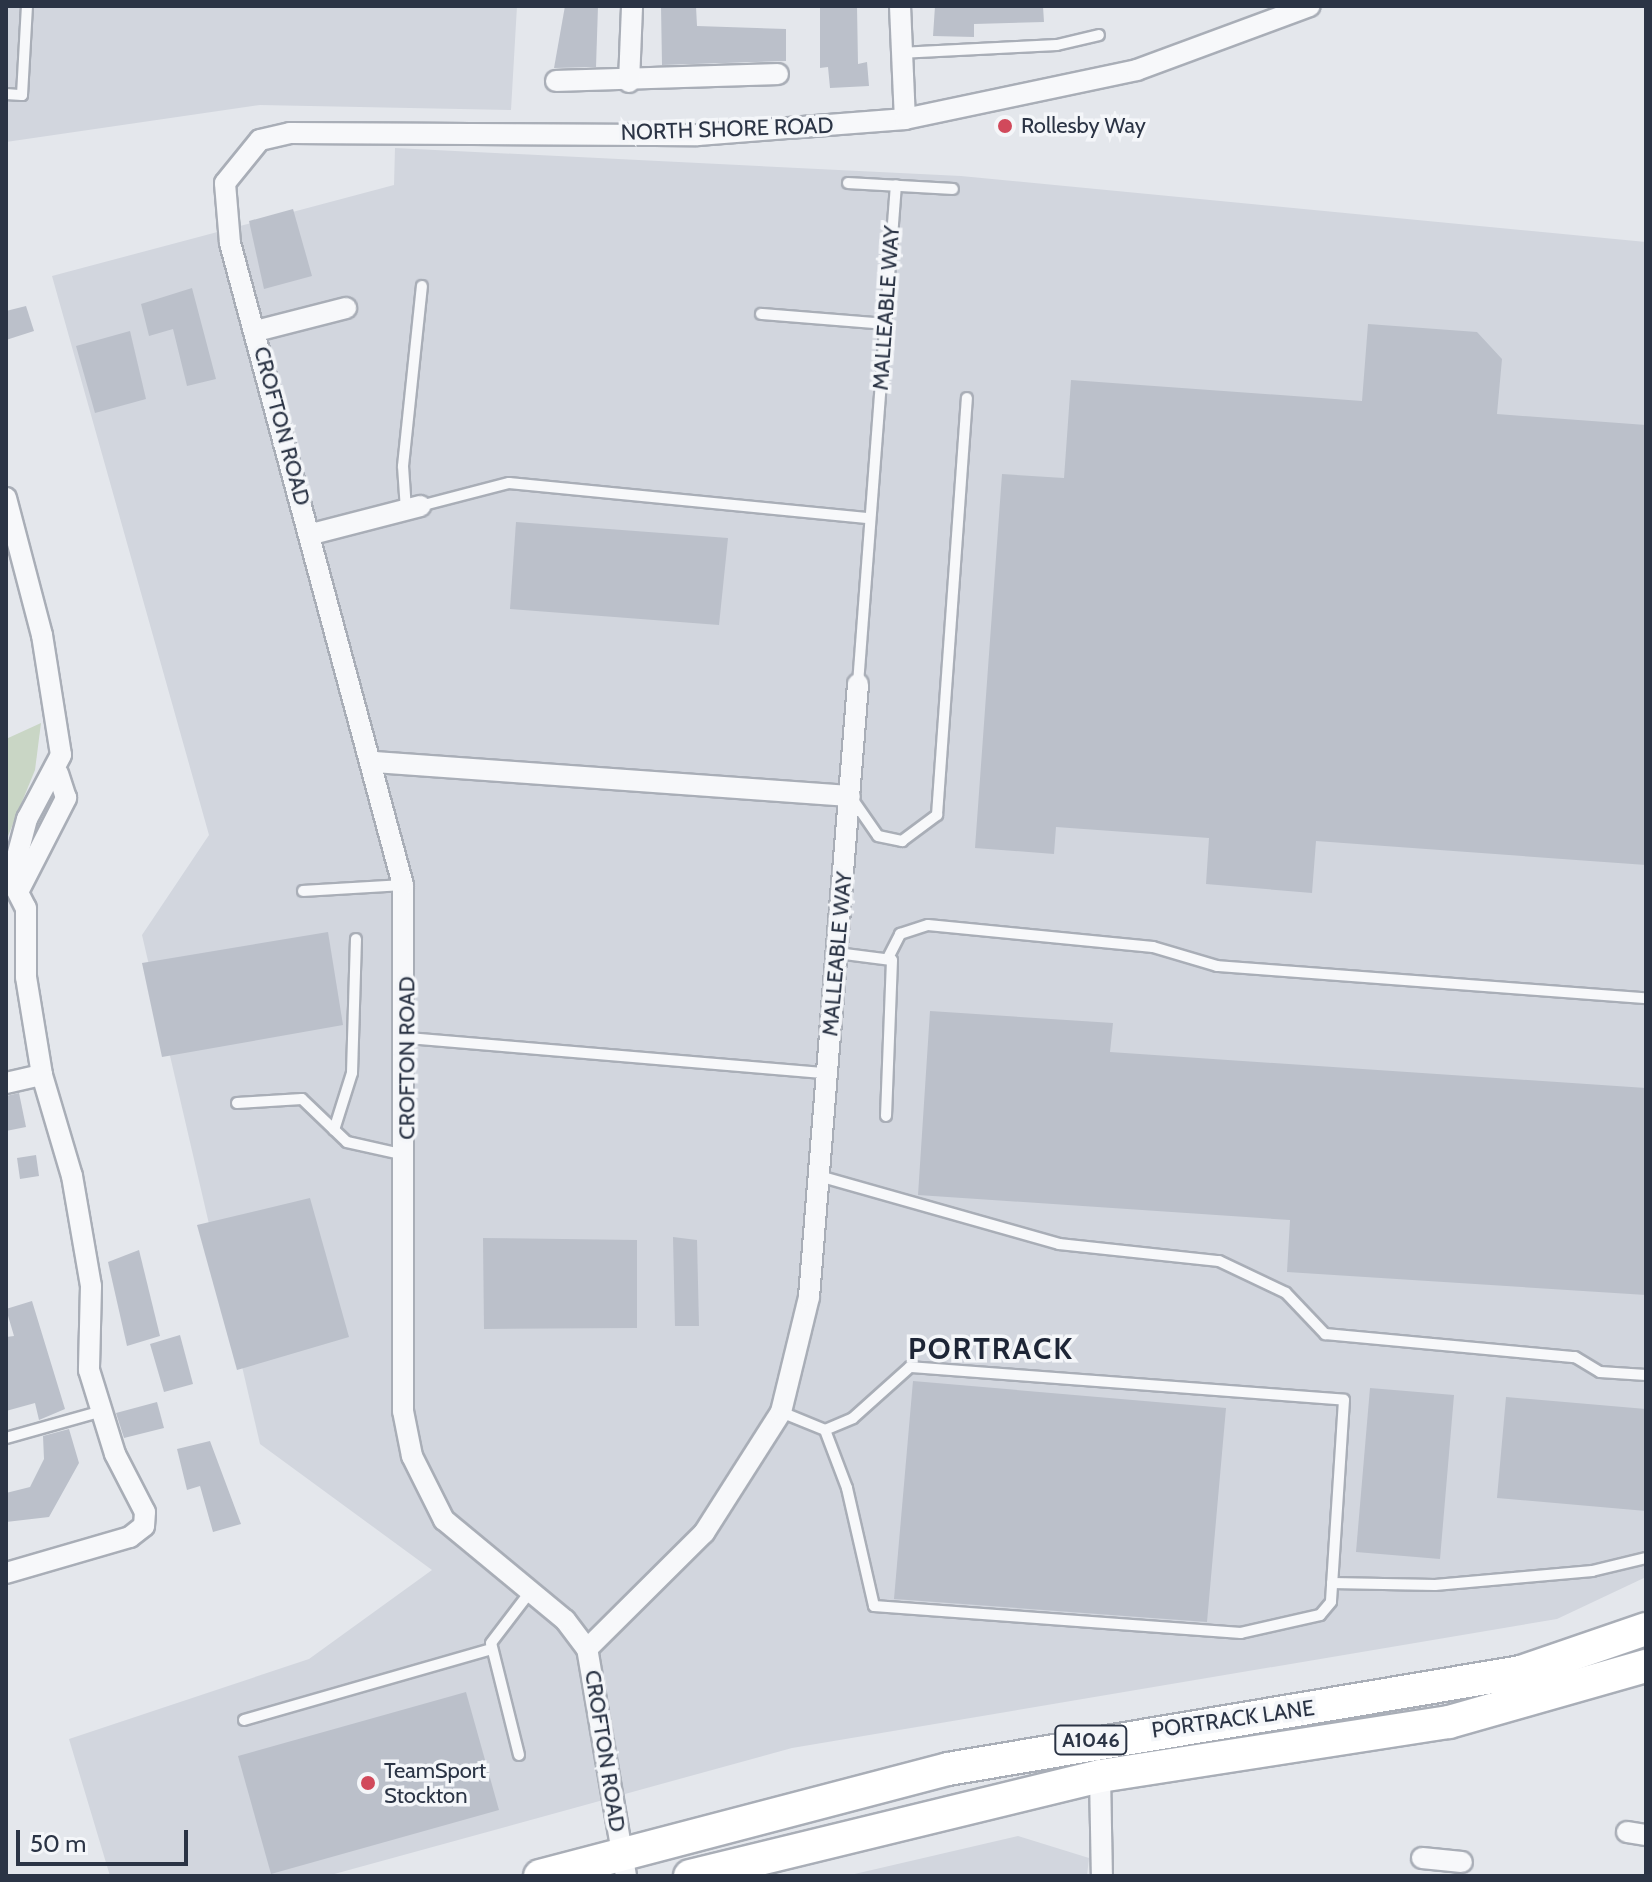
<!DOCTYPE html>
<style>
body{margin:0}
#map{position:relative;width:1652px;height:1882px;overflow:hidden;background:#e4e7ec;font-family:Cabin,sans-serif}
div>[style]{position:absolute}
.built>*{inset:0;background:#d2d6de}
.green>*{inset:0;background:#c9d6c5}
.building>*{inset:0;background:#bbc0ca}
.roads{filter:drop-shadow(2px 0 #a9aeb7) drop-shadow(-2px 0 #a9aeb7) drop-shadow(0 2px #a9aeb7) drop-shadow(0 -2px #a9aeb7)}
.lane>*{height:10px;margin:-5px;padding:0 5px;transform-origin:5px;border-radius:5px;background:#f7f8fa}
.street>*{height:20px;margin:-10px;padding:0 10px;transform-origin:10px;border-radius:10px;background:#f7f8fa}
.primary>*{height:32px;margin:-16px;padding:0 16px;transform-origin:16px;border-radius:16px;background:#fff}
.dots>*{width:22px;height:22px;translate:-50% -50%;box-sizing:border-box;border:4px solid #f4f6f9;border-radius:50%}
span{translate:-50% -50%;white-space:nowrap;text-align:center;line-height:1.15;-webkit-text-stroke:7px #f4f6f9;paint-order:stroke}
.shield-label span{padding:2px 6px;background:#f4f6f9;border:2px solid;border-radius:6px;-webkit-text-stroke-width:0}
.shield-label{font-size:20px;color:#2b3445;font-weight:700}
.poi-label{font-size:22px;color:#2b3445}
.left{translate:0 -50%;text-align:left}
.street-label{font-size:22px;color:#2b3445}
.district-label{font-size:30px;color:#1d2536;font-weight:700;letter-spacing:2px}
.frame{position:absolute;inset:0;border:8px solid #2b3445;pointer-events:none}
.scale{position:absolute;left:16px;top:1830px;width:172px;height:36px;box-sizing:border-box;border:4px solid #2b3445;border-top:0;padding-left:10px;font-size:24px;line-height:28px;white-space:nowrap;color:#2b3445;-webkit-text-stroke:6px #f4f6f9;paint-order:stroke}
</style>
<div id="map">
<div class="built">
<div style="clip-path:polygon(6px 6px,517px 6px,511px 110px,260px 105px,6px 142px)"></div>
<div style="clip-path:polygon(395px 148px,961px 176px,1646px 242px,1646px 1577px,1557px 1619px,792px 1748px,327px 1876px,110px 1876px,69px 1739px,309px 1659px,432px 1570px,260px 1444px,142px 935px,209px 835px,52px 276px,394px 185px)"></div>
<div style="clip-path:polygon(1018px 1836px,1089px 1858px,1087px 1876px,846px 1876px)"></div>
</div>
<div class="green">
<div style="clip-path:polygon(41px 723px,35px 770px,6px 841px,6px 739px)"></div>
</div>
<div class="building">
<div style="clip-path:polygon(565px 6px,598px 6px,596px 67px,554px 68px)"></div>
<div style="clip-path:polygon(661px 6px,696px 6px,697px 26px,786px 29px,786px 61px,662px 65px)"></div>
<div style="clip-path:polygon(820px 6px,857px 6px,858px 64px,867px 62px,869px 86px,830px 88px,828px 67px,820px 68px)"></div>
<div style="clip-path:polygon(935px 6px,1043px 6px,1044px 22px,974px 24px,974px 37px,933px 36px)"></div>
<div style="clip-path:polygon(293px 209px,312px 276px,264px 289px,249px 221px)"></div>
<div style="clip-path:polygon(192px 288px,216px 379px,187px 386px,173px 329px,149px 336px,141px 304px)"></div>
<div style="clip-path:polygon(26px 306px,34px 331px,6px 340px,6px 311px)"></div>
<div style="clip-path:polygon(1368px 324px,1477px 332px,1502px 359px,1497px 414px,1646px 425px,1646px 865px,1316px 841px,1312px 893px,1206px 884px,1209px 838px,1056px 827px,1054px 854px,975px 848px,1002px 474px,1064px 478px,1071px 380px,1362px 401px)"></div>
<div style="clip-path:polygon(130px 331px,146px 399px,95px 413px,76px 346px)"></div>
<div style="clip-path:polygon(516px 522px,728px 538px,719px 625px,510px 609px)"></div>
<div style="clip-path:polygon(328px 932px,343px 1025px,162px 1057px,142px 963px)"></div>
<div style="clip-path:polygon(930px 1011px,1113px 1023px,1110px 1052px,1646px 1088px,1646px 1295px,1287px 1272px,1290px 1220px,918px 1195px)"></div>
<div style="clip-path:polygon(19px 1093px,26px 1127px,6px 1131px,6px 1096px)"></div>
<div style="clip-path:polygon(36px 1155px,39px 1176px,20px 1179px,17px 1158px)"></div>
<div style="clip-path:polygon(310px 1198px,349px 1337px,237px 1370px,197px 1225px)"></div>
<div style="clip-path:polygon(673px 1237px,697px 1240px,699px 1326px,675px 1326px)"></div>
<div style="clip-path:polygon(483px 1238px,637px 1240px,637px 1328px,484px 1329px)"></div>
<div style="clip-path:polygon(139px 1250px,160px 1336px,127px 1346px,108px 1262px)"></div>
<div style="clip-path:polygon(32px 1301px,65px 1409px,39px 1420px,35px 1403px,6px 1411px,6px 1337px,14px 1336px,6px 1309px)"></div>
<div style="clip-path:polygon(180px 1335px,193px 1384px,164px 1392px,150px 1344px)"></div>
<div style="clip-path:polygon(913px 1381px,1226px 1408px,1207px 1622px,894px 1599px)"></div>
<div style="clip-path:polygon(1370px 1388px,1454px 1395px,1440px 1559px,1356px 1552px)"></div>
<div style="clip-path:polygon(1506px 1397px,1646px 1409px,1646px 1511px,1497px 1498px)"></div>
<div style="clip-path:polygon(157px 1402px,164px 1428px,124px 1438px,116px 1413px)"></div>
<div style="clip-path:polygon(69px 1429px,79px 1463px,49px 1517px,6px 1522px,6px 1493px,30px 1487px,44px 1459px,43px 1436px)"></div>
<div style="clip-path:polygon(210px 1441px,241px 1524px,213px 1532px,200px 1486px,187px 1490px,177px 1449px)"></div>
<div style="clip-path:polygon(466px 1692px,499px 1810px,271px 1874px,238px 1756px)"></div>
</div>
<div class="roads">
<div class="lane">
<div style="left:899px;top:53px;width:158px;rotate:-2.9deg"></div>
<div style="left:1057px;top:45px;width:43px;rotate:-13.4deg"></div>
<div style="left:6px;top:94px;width:16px;rotate:4deg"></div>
<div style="left:22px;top:95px;width:89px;rotate:-86.8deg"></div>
<div style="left:848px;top:183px;width:105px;rotate:3.3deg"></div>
<div style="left:761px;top:314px;width:124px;rotate:4.6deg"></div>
<div style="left:420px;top:506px;width:92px;rotate:-14.5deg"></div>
<div style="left:509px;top:483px;width:362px;rotate:5.6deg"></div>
<div style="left:406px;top:510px;width:44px;rotate:-93.9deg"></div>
<div style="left:403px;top:466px;width:181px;rotate:-84deg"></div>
<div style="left:858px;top:684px;width:500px;rotate:-85.65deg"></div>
<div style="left:851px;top:797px;width:47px;rotate:55.3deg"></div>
<div style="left:878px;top:836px;width:25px;rotate:12deg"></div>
<div style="left:902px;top:841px;width:44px;rotate:-36.6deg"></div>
<div style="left:937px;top:815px;width:418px;rotate:-85.9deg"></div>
<div style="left:303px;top:891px;width:100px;rotate:-3.4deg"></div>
<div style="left:837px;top:953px;width:55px;rotate:7.3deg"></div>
<div style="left:892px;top:960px;width:156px;rotate:92.2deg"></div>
<div style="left:889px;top:956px;width:25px;rotate:-63deg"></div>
<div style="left:900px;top:934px;width:29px;rotate:-18deg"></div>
<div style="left:928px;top:925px;width:226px;rotate:5.6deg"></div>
<div style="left:1153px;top:947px;width:67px;rotate:16.5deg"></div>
<div style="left:1217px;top:966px;width:430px;rotate:4.3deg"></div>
<div style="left:407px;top:1038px;width:421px;rotate:4.8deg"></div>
<div style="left:237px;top:1103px;width:65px;rotate:-3.5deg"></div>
<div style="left:302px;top:1099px;width:62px;rotate:43.7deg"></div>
<div style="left:347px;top:1142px;width:59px;rotate:12.6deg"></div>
<div style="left:334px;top:1130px;width:60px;rotate:-72.5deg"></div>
<div style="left:352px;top:1073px;width:134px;rotate:-88.3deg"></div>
<div style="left:819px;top:1176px;width:249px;rotate:15.8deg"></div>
<div style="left:1059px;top:1244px;width:161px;rotate:6.1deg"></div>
<div style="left:1219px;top:1261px;width:74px;rotate:25.5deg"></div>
<div style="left:1286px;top:1293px;width:57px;rotate:46.4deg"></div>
<div style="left:1325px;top:1334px;width:251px;rotate:5.3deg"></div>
<div style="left:1575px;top:1357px;width:29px;rotate:31deg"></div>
<div style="left:1600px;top:1372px;width:46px;rotate:3.7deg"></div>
<div style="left:781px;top:1412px;width:48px;rotate:22.2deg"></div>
<div style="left:825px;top:1430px;width:30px;rotate:-23deg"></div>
<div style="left:853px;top:1418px;width:76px;rotate:-41.8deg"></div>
<div style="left:910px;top:1367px;width:435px;rotate:4.3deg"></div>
<div style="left:1344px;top:1400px;width:202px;rotate:93.7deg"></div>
<div style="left:1331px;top:1602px;width:17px;rotate:130deg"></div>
<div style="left:1320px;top:1615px;width:81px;rotate:167.2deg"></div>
<div style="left:1241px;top:1633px;width:368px;rotate:-175.8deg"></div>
<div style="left:874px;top:1606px;width:121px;rotate:-102.9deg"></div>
<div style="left:847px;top:1488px;width:62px;rotate:-110.8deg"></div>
<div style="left:6px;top:1438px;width:100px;rotate:-15.7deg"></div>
<div style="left:1332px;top:1583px;width:103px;rotate:1.1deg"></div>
<div style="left:1435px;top:1585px;width:158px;rotate:-5.1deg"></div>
<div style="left:1592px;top:1571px;width:56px;rotate:-13.5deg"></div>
<div style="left:244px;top:1720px;width:258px;rotate:-16deg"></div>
<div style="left:519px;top:1755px;width:115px;rotate:-104deg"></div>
<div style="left:491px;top:1643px;width:64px;rotate:-52.6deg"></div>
</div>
<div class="street">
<div style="left:900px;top:6px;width:113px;rotate:87.5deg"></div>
<div style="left:556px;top:81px;width:222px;rotate:-1.8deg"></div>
<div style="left:629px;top:82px;width:76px;rotate:-87.7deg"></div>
<div style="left:256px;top:331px;width:93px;rotate:-14.3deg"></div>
<div style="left:6px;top:498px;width:142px;rotate:75.3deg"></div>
<div style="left:42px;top:635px;width:121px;rotate:81deg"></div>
<div style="left:61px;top:755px;width:72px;rotate:118deg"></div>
<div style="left:27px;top:819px;width:62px;rotate:104.9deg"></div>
<div style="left:11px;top:879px;width:33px;rotate:63deg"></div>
<div style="left:26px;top:908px;width:69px;rotate:90deg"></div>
<div style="left:26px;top:977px;width:99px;rotate:80.7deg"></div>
<div style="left:42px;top:1075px;width:105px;rotate:73.5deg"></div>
<div style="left:72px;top:1176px;width:112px;rotate:80.2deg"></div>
<div style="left:91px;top:1286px;width:84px;rotate:91.4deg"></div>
<div style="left:89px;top:1370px;width:88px;rotate:72.8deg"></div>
<div style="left:115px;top:1454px;width:65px;rotate:62.7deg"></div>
<div style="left:145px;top:1512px;width:14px;rotate:94deg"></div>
<div style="left:144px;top:1526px;width:18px;rotate:142deg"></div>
<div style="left:130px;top:1537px;width:129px;rotate:163.8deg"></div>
<div style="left:312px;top:534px;width:112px;rotate:-14.5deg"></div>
<div style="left:374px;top:762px;width:477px;rotate:4.1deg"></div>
<div style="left:18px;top:892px;width:106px;rotate:-62.9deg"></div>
<div style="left:66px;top:798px;width:25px;rotate:-108deg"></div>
<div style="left:6px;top:1083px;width:37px;rotate:-13deg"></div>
<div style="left:587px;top:1649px;width:165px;rotate:-44.8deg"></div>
<div style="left:704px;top:1533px;width:143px;rotate:-57.5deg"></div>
<div style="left:781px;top:1412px;width:118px;rotate:-76.3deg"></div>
<div style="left:809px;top:1297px;width:615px;rotate:-85.43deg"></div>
<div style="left:1100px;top:1776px;width:100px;rotate:88.9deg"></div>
<div style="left:1627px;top:1832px;width:19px;rotate:9deg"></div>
<div style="left:1422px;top:1858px;width:40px;rotate:5.7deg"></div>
<div style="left:626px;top:1876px;width:230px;rotate:-99.7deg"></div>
<div style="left:587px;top:1649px;width:36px;rotate:-127deg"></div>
<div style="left:565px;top:1620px;width:157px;rotate:-140.4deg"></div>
<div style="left:444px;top:1520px;width:72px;rotate:-116.6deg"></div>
<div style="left:412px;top:1456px;width:46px;rotate:-101.3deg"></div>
<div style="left:403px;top:1411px;width:526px;rotate:-90deg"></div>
<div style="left:403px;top:885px;width:665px;rotate:-105.08deg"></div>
<div style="left:230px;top:243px;width:60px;rotate:-94.8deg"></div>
<div style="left:225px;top:183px;width:55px;rotate:-50.9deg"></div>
<div style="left:260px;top:140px;width:31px;rotate:-13deg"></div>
<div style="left:290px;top:133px;width:408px;rotate:0.3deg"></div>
<div style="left:698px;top:135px;width:208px;rotate:-4.4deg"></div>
<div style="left:905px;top:119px;width:237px;rotate:-11.9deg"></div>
<div style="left:1137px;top:70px;width:184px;rotate:-20.3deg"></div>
</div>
<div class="primary">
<div style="left:540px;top:1876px;width:422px;rotate:-14.7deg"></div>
<div style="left:948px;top:1769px;width:581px;rotate:-9.61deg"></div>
<div style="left:1521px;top:1672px;width:132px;rotate:-19deg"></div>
<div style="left:690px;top:1876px;width:422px;rotate:-13.7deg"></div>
<div style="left:1100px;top:1776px;width:353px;rotate:-8.8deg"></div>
<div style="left:1449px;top:1722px;width:205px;rotate:-15.9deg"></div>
</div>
</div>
<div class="dots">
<div style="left:1005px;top:126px;background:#d1495b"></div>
<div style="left:368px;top:1783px;background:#d1495b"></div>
</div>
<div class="shield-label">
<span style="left:1091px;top:1740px">A1046</span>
</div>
<div class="poi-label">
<span class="left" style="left:1021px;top:126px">Rollesby Way</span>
<span class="left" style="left:384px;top:1783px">TeamSport<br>Stockton</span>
</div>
<div class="street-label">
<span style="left:727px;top:129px;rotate:-2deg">NORTH SHORE ROAD</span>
<span style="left:886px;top:308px;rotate:-86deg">MALLEABLE WAY</span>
<span style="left:282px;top:426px;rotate:75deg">CROFTON ROAD</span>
<span style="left:837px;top:954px;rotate:-85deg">MALLEABLE WAY</span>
<span style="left:407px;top:1058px;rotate:-90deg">CROFTON ROAD</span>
<span style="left:1233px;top:1719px;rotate:-8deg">PORTRACK LANE</span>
<span style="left:605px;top:1751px;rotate:81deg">CROFTON ROAD</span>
</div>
<div class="district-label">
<span style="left:991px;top:1349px">PORTRACK</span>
</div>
<div class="frame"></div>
<div class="scale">50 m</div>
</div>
